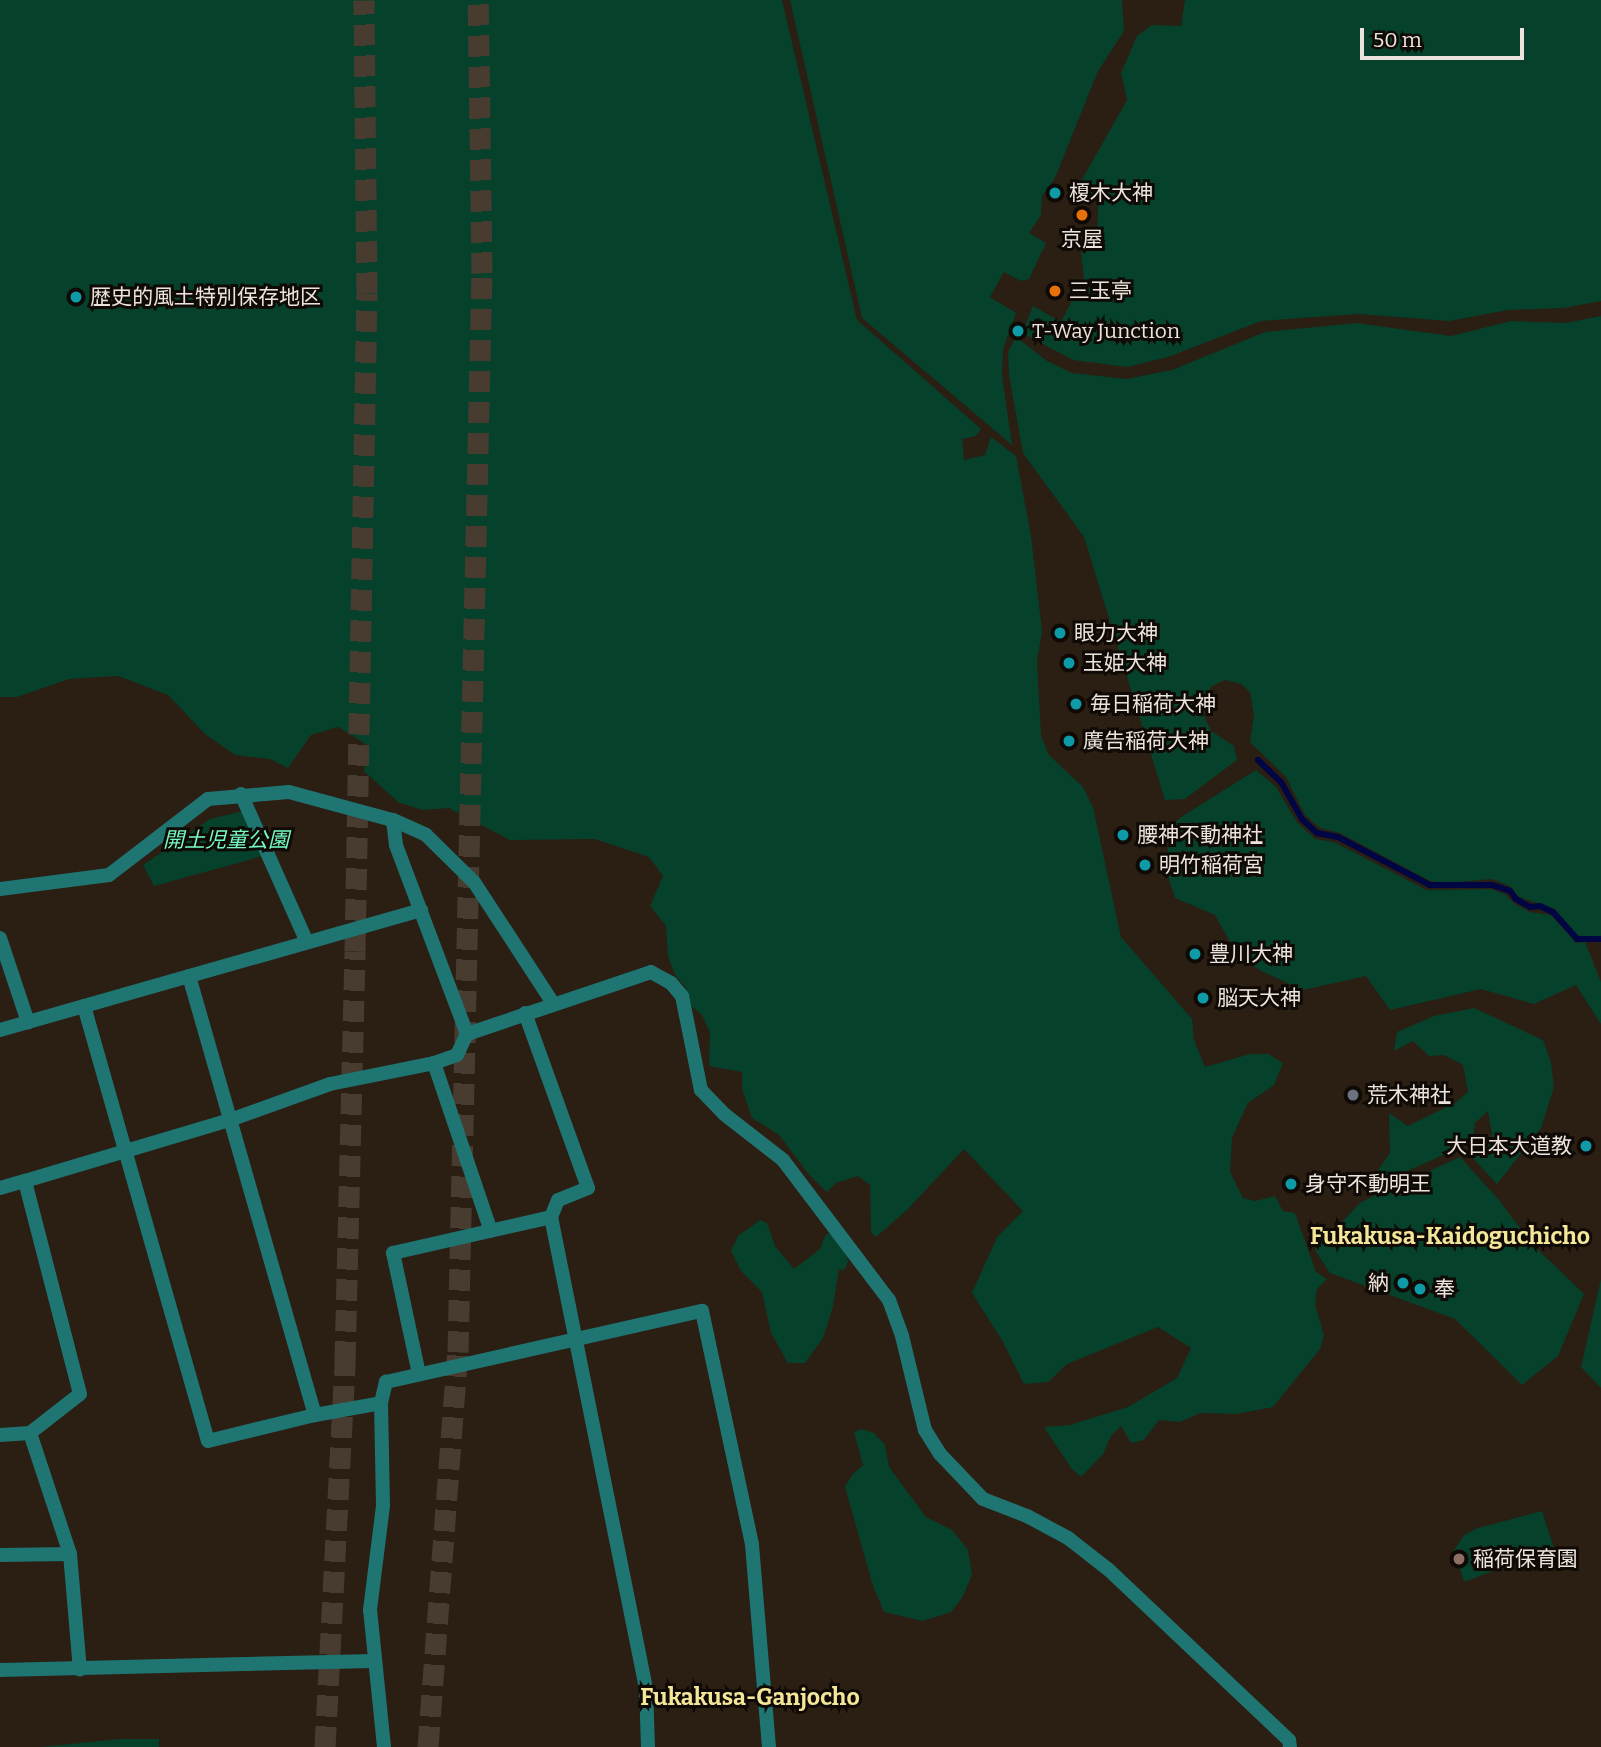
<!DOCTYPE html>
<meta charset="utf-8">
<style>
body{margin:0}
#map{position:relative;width:1601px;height:1747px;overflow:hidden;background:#2b1e13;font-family:Bitter,"Noto Sans JP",serif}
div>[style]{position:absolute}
.green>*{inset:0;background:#06412b}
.stream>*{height:6px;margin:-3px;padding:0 3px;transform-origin:3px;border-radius:3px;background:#000543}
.highway-tunnel>*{height:21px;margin-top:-10.5px;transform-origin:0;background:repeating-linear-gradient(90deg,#483c31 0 21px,transparent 0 31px)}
.street>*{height:14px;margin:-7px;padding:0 7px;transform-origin:7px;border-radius:7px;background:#1f7572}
.dots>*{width:19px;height:19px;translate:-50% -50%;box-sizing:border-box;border:4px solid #0f0a05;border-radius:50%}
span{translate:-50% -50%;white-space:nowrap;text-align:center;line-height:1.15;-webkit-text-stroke:6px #0f0a05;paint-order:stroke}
.poi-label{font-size:21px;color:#ece3dc}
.left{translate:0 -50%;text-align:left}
.right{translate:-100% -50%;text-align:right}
.park-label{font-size:21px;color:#75fbc1;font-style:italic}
.neighbourhood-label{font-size:23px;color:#f4e698;font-weight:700}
.scale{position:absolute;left:1360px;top:28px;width:164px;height:32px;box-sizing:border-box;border:4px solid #ece3dc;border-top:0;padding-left:9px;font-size:21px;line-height:24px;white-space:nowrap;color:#ece3dc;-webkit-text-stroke:5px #0f0a05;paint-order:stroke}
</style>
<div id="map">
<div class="green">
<div style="clip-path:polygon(0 0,782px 0,857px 320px,981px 429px,976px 436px,962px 439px,964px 460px,985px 455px,991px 437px,1016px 456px,1031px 536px,1042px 631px,1037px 661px,1041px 736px,1049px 755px,1083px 787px,1093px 807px,1121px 937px,1192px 1019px,1194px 1040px,1205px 1067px,1250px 1054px,1268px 1054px,1283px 1063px,1274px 1085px,1248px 1103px,1240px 1120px,1232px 1138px,1230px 1172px,1243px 1198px,1255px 1201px,1275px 1196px,1283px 1211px,1295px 1213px,1316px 1272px,1327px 1279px,1317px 1289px,1315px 1305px,1324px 1335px,1320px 1349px,1273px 1407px,1236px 1414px,1200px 1413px,1180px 1422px,1159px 1420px,1144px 1440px,1131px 1443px,1121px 1426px,1111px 1436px,1103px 1454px,1081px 1477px,1071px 1468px,1044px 1427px,1070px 1425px,1128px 1407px,1177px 1378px,1191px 1348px,1158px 1327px,1067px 1364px,1048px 1382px,1024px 1384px,1003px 1342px,972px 1293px,997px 1237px,1023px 1211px,964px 1149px,907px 1210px,876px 1237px,871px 1232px,870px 1185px,858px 1176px,836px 1183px,827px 1192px,810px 1176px,779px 1135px,752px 1118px,742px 1089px,742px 1072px,709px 1066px,710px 1032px,702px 1015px,690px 1005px,686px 988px,675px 975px,668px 957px,666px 926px,650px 906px,663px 876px,649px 857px,595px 839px,510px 840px,449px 808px,422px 810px,398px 802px,364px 771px,367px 745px,338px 727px,311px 735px,288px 768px,270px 759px,235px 755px,205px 734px,168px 695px,118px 676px,69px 679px,17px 697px,0 697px)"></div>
<div style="clip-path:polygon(790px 0,1122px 0,1124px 31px,1098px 71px,1055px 178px,1042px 196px,1041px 215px,1029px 233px,1046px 243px,1029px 279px,1021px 281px,1004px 272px,990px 297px,1016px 313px,1003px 349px,1002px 375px,1012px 445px,862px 318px)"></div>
<div style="clip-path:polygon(1185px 0,1601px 0,1601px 301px,1564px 308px,1508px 310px,1449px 321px,1358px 314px,1261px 321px,1168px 357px,1127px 367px,1073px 360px,1022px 333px,1033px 306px,1061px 322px,1084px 277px,1081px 253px,1097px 232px,1099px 195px,1075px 192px,1127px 100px,1121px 73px,1137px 36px,1152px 25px,1181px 26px)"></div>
<div style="clip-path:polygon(1601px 316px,1601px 936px,1578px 936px,1555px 909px,1519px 897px,1510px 886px,1492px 879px,1447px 883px,1430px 881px,1340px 833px,1320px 828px,1305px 815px,1286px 777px,1250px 742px,1254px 715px,1250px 692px,1241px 684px,1225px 680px,1212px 686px,1205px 699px,1204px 716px,1211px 731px,1234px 746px,1237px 760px,1185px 799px,1165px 800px,1084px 537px,1023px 453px,1009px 375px,1008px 352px,1016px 337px,1047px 361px,1072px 373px,1126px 379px,1172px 370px,1265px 332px,1356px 323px,1451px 336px,1511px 321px,1565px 323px)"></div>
<div style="clip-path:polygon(1256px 770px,1276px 787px,1297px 822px,1315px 839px,1334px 842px,1427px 890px,1491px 889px,1505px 894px,1515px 904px,1530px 912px,1551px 915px,1576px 943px,1585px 942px,1601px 982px,1601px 1024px,1576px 985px,1534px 1004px,1481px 989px,1390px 1010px,1366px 976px,1303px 990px,1261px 971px,1245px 960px,1229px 940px,1215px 915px,1175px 898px,1169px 880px,1167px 854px,1173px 825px,1181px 817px)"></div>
<div style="clip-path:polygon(243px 811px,263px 856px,154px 886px,143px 865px,210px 819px)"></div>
<div style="clip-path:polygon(1474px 1008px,1543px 1040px,1551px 1062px,1554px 1087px,1541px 1128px,1497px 1184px,1470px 1155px,1492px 1135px,1488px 1111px,1475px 1123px,1474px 1133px,1457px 1149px,1373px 1186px,1373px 1177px,1390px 1153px,1389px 1113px,1408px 1126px,1455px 1103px,1468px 1092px,1463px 1065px,1444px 1055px,1429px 1056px,1413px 1041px,1394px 1051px,1397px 1032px,1434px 1016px)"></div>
<div style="clip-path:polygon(1460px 1157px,1499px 1200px,1532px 1244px,1584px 1294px,1558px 1356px,1522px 1385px,1455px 1319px,1330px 1273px,1315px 1250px,1361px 1202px)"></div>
<div style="clip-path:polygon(760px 1220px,767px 1223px,775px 1246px,794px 1269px,820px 1249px,826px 1234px,831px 1233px,845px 1248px,848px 1262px,844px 1270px,839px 1269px,833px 1307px,823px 1338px,805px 1363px,788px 1363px,771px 1333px,762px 1292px,741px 1271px,731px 1251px,738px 1236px)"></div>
<div style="clip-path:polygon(1601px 1279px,1601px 1388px,1581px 1367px)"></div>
<div style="clip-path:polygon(861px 1429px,874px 1433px,885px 1445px,889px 1467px,926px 1517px,952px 1530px,968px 1550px,972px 1575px,962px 1598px,951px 1612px,923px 1621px,884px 1612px,873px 1586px,845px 1487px,852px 1475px,863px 1465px,854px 1432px)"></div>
<div style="clip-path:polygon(1542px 1511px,1554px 1548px,1464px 1582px,1454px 1550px,1464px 1535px,1478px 1528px)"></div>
<div style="clip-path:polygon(119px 1739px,159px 1739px,159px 1747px,41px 1747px)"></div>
</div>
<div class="stream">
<div style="left:1258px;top:760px;width:32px;rotate:44deg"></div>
<div style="left:1281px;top:782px;width:43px;rotate:60.4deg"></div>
<div style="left:1302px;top:819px;width:21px;rotate:43deg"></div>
<div style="left:1317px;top:833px;width:21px;rotate:11deg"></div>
<div style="left:1338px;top:837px;width:104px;rotate:27.6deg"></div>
<div style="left:1430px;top:885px;width:62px"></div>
<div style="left:1492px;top:885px;width:19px;rotate:18deg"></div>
<div style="left:1510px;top:891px;width:10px;rotate:53deg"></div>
<div style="left:1516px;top:899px;width:16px;rotate:30deg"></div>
<div style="left:1530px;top:907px;width:10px;rotate:-6deg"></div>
<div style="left:1540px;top:906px;width:14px;rotate:25deg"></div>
<div style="left:1553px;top:912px;width:36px;rotate:48deg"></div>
<div style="left:1577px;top:939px;width:24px"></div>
</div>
<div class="highway-tunnel">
<div style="left:325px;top:1747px;width:386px;rotate:-87deg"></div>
<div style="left:345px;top:1362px;width:411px;rotate:-88.6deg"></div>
<div style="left:355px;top:951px;width:658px;rotate:-88.96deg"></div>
<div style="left:367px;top:293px;width:293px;rotate:-90.6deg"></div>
<div style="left:428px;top:1747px;width:396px;rotate:-85.7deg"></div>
<div style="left:458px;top:1352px;width:1079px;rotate:-88.73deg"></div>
<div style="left:482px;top:273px;width:273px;rotate:-90.8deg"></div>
</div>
<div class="street">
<div style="left:241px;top:794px;width:162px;rotate:66deg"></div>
<div style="left:0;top:889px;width:110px;rotate:-7.3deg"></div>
<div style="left:109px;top:875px;width:125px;rotate:-37.5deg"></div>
<div style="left:208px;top:799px;width:81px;rotate:-4.9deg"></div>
<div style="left:289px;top:792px;width:108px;rotate:15.1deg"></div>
<div style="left:393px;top:820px;width:36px;rotate:24deg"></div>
<div style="left:426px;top:835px;width:67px;rotate:44.4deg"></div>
<div style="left:474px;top:882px;width:145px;rotate:56.9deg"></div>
<div style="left:0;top:938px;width:89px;rotate:71.6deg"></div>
<div style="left:189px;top:976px;width:457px;rotate:74deg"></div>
<div style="left:315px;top:1415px;width:67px;rotate:-10.3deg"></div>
<div style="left:84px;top:1006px;width:452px;rotate:74.1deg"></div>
<div style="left:208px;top:1441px;width:110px;rotate:-13.7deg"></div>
<div style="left:525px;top:1013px;width:186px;rotate:70.2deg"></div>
<div style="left:588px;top:1188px;width:32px;rotate:158deg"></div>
<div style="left:558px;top:1200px;width:18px;rotate:112deg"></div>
<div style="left:551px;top:1217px;width:480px;rotate:78.6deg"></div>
<div style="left:646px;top:1687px;width:60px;rotate:88.1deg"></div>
<div style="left:0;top:1030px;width:438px;rotate:-15.9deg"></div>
<div style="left:467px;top:1034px;width:194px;rotate:-18.6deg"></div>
<div style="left:651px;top:972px;width:23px;rotate:29deg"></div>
<div style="left:671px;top:983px;width:17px;rotate:50deg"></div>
<div style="left:682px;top:996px;width:96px;rotate:78.6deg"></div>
<div style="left:701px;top:1090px;width:33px;rotate:46deg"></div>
<div style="left:724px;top:1114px;width:75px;rotate:37.9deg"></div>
<div style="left:783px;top:1160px;width:176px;rotate:52.9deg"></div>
<div style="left:889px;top:1300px;width:38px;rotate:70deg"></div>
<div style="left:902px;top:1336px;width:97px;rotate:76.3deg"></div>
<div style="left:925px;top:1430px;width:28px;rotate:58deg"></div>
<div style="left:940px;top:1454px;width:62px;rotate:46.3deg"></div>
<div style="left:983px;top:1499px;width:47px;rotate:21.1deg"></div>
<div style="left:1027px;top:1516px;width:47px;rotate:28.2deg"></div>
<div style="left:1068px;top:1538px;width:52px;rotate:38deg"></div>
<div style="left:1109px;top:1570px;width:248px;rotate:43.4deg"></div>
<div style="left:1289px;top:1740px;width:7px;rotate:82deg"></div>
<div style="left:434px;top:1063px;width:177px;rotate:71.3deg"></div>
<div style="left:0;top:1188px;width:26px;rotate:-16deg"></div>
<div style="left:419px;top:1374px;width:124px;rotate:-102.1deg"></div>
<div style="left:393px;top:1253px;width:162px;rotate:-12.8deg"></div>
<div style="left:30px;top:1433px;width:127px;rotate:71.7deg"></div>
<div style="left:70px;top:1554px;width:116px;rotate:85.1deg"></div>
<div style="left:0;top:1435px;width:30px;rotate:-4deg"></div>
<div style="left:30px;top:1433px;width:63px;rotate:-38deg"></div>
<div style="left:80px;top:1394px;width:220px;rotate:-104.5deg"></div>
<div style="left:25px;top:1181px;width:214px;rotate:-16.6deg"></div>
<div style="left:230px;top:1120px;width:106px;rotate:-19.8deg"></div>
<div style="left:330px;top:1084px;width:106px;rotate:-11.4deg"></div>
<div style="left:434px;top:1063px;width:24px;rotate:-19deg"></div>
<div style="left:457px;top:1055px;width:23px;rotate:-65deg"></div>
<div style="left:467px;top:1034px;width:202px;rotate:-110.6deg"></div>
<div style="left:396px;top:845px;width:25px;rotate:-97deg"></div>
<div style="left:0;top:1555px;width:70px;rotate:-0.8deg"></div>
<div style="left:0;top:1670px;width:373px;rotate:-1.4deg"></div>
<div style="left:384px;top:1747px;width:138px;rotate:-95.8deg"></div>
<div style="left:370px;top:1610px;width:105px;rotate:-82.9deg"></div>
<div style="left:383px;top:1506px;width:103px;rotate:-91.1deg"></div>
<div style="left:381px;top:1403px;width:22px;rotate:-77deg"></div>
<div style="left:386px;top:1382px;width:324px;rotate:-12.7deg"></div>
<div style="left:702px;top:1311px;width:239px;rotate:77.9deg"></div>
<div style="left:752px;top:1545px;width:203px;rotate:85.2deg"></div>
</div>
<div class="dots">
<div style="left:1055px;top:193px;background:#0f9aa8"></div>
<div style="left:1082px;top:215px;background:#e8710a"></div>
<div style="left:1055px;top:291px;background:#e8710a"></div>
<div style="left:76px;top:297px;background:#0f9aa8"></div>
<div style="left:1018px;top:331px;background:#0f9aa8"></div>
<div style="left:1060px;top:633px;background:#0f9aa8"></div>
<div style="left:1069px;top:663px;background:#0f9aa8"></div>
<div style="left:1076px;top:704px;background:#0f9aa8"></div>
<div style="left:1069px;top:741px;background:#0f9aa8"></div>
<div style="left:1123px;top:835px;background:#0f9aa8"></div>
<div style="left:1145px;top:865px;background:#0f9aa8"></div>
<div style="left:1195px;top:954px;background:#0f9aa8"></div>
<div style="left:1203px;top:998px;background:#0f9aa8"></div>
<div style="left:1353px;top:1095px;background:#6b7280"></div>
<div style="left:1586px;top:1146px;background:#0f9aa8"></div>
<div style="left:1291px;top:1184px;background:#0f9aa8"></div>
<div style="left:1403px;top:1283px;background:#0f9aa8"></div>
<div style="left:1420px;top:1289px;background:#0f9aa8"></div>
<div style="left:1459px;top:1559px;background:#8d6e63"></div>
</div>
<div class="poi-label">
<span class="left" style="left:1069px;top:193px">榎木大神</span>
<span style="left:1082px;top:239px">京屋</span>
<span class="left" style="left:1069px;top:291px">三玉亭</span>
<span class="left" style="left:90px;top:297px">歴史的風土特別保存地区</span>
<span class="left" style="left:1032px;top:331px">T-Way Junction</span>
<span class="left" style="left:1074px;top:633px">眼力大神</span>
<span class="left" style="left:1083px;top:663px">玉姫大神</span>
<span class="left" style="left:1090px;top:704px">毎日稲荷大神</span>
<span class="left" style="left:1083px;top:741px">廣告稲荷大神</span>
<span class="left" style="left:1137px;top:835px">腰神不動神社</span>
<span class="left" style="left:1159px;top:865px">明竹稲荷宮</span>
<span class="left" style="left:1209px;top:954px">豊川大神</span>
<span class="left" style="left:1217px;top:998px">脳天大神</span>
<span class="left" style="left:1367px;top:1095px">荒木神社</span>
<span class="right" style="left:1572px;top:1146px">大日本大道教</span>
<span class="left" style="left:1305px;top:1184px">身守不動明王</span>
<span class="right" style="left:1389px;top:1283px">納</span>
<span class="left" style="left:1434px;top:1289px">奉</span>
<span class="left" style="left:1473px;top:1559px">稲荷保育園</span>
</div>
<div class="park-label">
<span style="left:226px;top:840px">開土児童公園</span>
</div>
<div class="neighbourhood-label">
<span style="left:1450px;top:1236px">Fukakusa-Kaidoguchicho</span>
<span style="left:750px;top:1697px">Fukakusa-Ganjocho</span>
</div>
<div class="scale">50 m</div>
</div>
